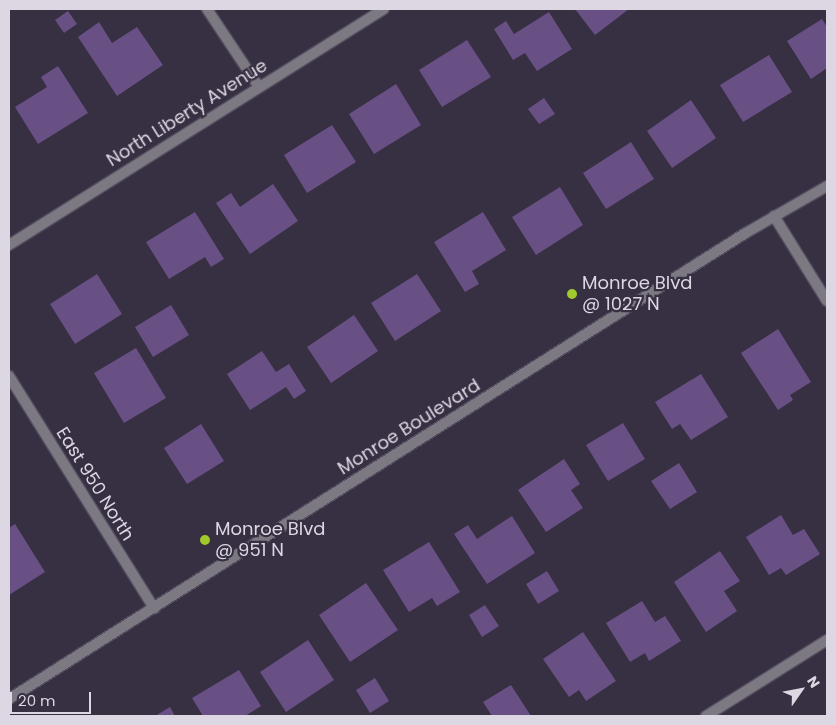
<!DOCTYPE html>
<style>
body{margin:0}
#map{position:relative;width:836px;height:725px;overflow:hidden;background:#372f42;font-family:Poppins,sans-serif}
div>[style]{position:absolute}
.building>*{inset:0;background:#685085}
.roads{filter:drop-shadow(1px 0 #554d5f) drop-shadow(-1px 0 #554d5f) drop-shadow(0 1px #554d5f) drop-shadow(0 -1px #554d5f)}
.minor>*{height:10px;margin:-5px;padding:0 5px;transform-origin:5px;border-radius:5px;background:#7d7982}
.tertiary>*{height:10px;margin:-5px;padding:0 5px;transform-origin:5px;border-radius:5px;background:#7d7982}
.dots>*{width:14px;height:14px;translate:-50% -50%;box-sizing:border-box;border:2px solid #372f42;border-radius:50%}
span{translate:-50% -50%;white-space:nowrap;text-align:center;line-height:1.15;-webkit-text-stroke:4.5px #372f42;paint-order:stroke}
.street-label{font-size:18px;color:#dcd7e3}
.poi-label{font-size:18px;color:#dcd7e3}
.left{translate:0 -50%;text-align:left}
.frame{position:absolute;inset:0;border:10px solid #dcd7e3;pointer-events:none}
.north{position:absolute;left:776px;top:665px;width:50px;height:50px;-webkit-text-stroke:4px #372f42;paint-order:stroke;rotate:57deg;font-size:14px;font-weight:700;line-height:20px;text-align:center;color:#dcd7e3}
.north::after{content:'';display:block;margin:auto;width:18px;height:22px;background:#dcd7e3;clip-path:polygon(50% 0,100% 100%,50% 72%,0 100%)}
.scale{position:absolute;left:10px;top:692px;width:81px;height:22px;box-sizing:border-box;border:2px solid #dcd7e3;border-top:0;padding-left:6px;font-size:15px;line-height:18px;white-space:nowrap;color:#dcd7e3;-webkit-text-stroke:4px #372f42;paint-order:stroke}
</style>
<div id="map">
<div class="building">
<div style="clip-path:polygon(575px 9px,629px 9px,595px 35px)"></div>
<div style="clip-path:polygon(68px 11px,77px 24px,64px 33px,55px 20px)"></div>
<div style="clip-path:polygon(549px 12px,572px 49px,537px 71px,525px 53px,513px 60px,494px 29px,506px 21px,514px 34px)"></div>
<div style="clip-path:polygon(822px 19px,827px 27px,827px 68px,811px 79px,787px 41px)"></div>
<div style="clip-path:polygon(99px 22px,112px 43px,137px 27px,163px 65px,117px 96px,78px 37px)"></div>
<div style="clip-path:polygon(467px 40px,491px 77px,442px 107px,419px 70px)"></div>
<div style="clip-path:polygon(769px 55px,792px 92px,743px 122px,720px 85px)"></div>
<div style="clip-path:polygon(58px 66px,88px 113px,38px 144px,15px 107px,47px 87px,41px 77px)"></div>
<div style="clip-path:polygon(396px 84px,421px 125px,374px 154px,349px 114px)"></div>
<div style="clip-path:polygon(544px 98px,555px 114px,539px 124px,528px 109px)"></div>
<div style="clip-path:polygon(691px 100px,716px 138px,672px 168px,647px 131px)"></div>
<div style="clip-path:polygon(332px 125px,356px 162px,307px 193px,284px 155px)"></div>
<div style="clip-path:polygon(631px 142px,654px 179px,606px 209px,583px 173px)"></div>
<div style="clip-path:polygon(273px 184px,298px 221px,250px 254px,216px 203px,231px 193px,240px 207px)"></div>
<div style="clip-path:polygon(560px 187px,583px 225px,536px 255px,512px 217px)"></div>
<div style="clip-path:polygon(195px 212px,224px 259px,211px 267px,205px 257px,169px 279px,146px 242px)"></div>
<div style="clip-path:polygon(483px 212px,506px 250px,472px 271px,479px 284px,465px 292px,434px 242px)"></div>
<div style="clip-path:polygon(97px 274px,122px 314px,75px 344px,50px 304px)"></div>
<div style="clip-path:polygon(417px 274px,441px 311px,395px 341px,371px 303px)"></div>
<div style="clip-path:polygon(171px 305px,189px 335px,153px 357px,135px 327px)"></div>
<div style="clip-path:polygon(354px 315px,378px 351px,331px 383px,307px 347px)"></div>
<div style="clip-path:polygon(778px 329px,811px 382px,790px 395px,793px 400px,778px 410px,741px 353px)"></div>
<div style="clip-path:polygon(136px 348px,166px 398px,124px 423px,94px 373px)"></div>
<div style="clip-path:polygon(262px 351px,276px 372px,289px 364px,306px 391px,294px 399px,286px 387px,250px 410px,227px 374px)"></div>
<div style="clip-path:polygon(701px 374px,728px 417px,691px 440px,680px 424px,672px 429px,655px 402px)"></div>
<div style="clip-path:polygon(623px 423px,645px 459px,608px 481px,586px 445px)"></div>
<div style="clip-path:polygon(201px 424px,224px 461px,187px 484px,164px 448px)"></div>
<div style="clip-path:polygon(564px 459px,580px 484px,571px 490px,583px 508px,546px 532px,518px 490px)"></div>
<div style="clip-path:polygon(679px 463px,697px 492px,670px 509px,651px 481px)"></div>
<div style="clip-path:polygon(781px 515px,793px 535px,804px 529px,820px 554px,786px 575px,781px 568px,769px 575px,746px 537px)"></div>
<div style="clip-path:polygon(512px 516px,535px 553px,487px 584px,454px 534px,468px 525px,477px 539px)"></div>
<div style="clip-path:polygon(15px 524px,45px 572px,9px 595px,9px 528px)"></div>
<div style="clip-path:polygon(429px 542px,460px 592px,437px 606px,432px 598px,409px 612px,383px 570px)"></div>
<div style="clip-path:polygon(720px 551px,740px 581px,724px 591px,737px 611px,706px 632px,674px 582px)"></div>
<div style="clip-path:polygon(547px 571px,559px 591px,538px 604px,526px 584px)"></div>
<div style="clip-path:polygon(366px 583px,398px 630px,350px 662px,319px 615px)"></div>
<div style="clip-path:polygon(642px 601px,655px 622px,665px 616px,681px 641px,649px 661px,645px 653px,630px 662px,606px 623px)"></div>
<div style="clip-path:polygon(485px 605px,499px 626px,482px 637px,469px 615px)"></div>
<div style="clip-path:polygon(583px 632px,616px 681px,586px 701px,579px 690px,569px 697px,543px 659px)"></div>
<div style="clip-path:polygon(308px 640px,334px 680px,286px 712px,260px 672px)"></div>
<div style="clip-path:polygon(239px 670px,261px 706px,245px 716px,203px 716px,192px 698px)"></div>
<div style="clip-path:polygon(375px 678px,389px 701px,370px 713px,356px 690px)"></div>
<div style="clip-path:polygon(511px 685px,531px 716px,492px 716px,483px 702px)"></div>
<div style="clip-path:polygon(170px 707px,175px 716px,155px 716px)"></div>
</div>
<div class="roads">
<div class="minor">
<div style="left:207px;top:9px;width:94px;rotate:56.3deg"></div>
<div style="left:774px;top:216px;width:100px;rotate:58.1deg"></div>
<div style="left:9px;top:245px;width:443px;rotate:-32.2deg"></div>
<div style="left:9px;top:376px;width:274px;rotate:58deg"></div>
<div style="left:706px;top:716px;width:143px;rotate:-32.1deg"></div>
</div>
<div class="tertiary">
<div style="left:9px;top:699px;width:870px;rotate:-32.32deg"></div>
<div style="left:744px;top:234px;width:96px;rotate:-30deg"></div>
</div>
</div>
<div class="dots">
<div style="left:572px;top:294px;background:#a0c92b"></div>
<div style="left:205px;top:540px;background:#a0c92b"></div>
</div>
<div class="street-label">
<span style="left:187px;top:113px;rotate:-32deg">North Liberty Avenue</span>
<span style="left:409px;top:427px;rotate:-32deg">Monroe Boulevard</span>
<span style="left:95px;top:484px;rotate:58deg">East 950 North</span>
</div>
<div class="poi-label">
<span class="left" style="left:582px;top:294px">Monroe Blvd<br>@ 1027 N</span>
<span class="left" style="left:215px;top:540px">Monroe Blvd<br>@ 951 N</span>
</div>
<div class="frame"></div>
<div class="north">N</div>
<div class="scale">20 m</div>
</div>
